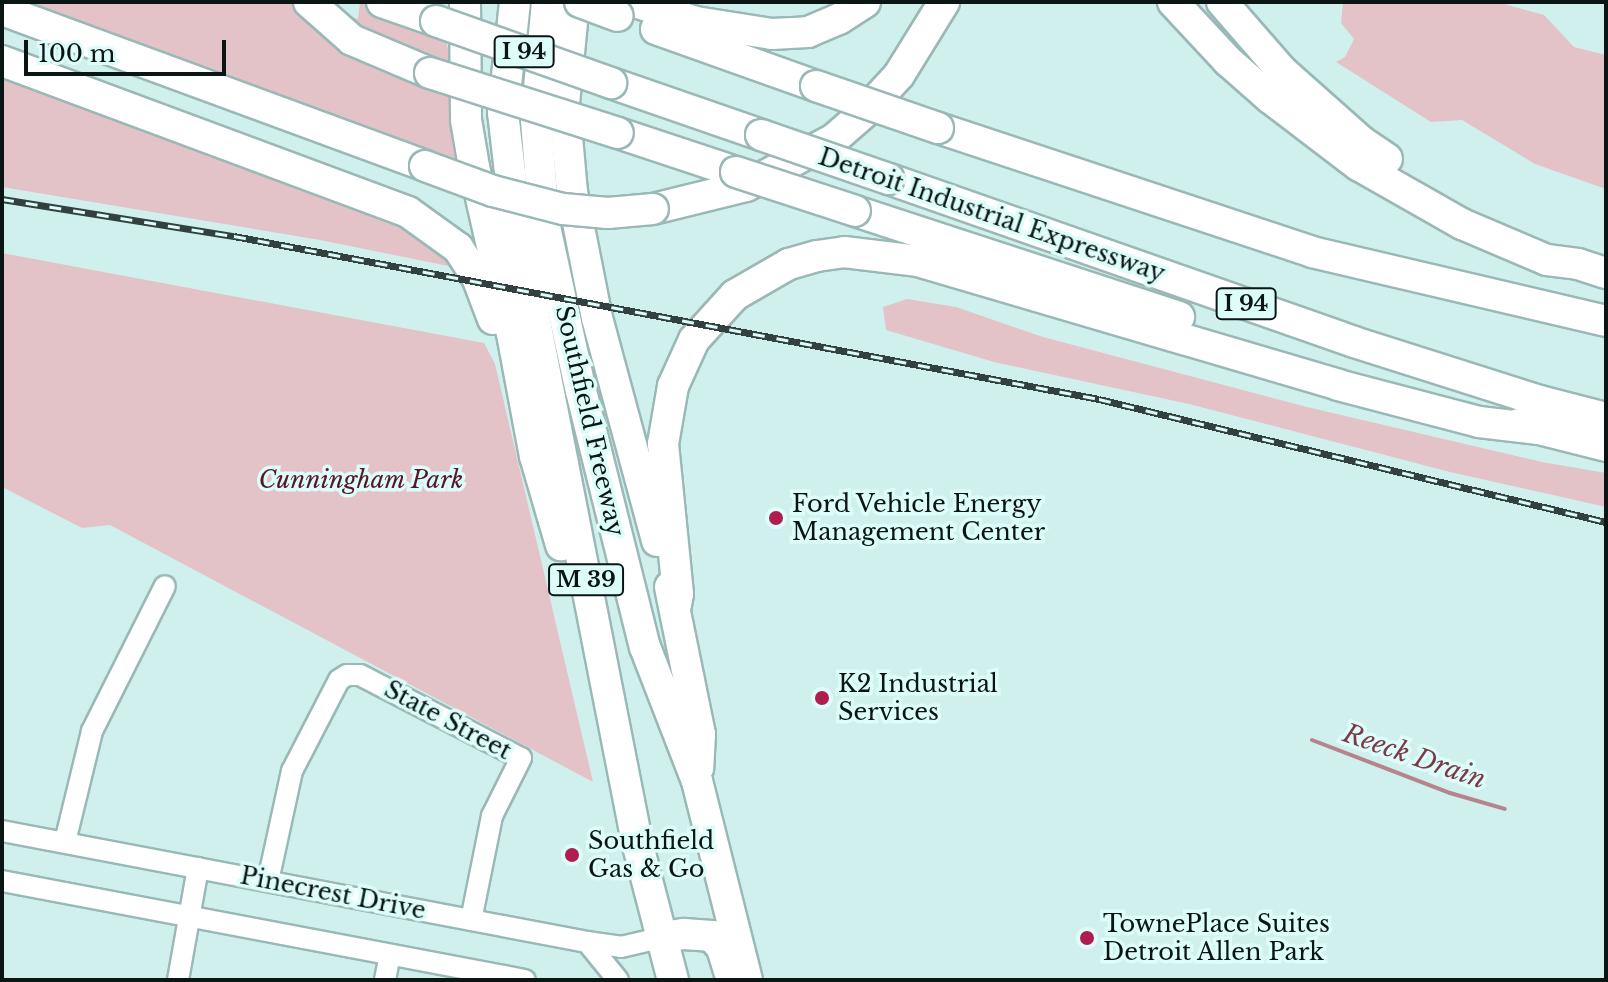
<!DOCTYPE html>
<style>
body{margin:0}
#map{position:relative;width:1608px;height:982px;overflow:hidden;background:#d0f0ed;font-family:"Libre Baskerville",serif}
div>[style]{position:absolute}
.green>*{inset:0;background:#e3c3c8}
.stream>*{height:4px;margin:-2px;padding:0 2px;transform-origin:2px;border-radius:2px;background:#b5848c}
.roads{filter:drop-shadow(2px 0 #9ab8b6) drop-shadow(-2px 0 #9ab8b6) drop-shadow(0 2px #9ab8b6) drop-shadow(0 -2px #9ab8b6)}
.minor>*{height:20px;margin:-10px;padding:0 10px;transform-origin:10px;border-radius:10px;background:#fff}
.highway>*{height:30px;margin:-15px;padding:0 15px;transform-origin:15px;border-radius:15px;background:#fff}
.rail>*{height:7px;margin-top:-3.5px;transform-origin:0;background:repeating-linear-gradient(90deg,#ddfdfa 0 12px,#324140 0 24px);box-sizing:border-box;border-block:2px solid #324140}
.bridges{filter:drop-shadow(2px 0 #9ab8b6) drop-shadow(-2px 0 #9ab8b6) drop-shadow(0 2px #9ab8b6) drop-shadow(0 -2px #9ab8b6)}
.highway-bridge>*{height:30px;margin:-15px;padding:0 15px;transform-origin:15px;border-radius:15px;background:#fff}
.dots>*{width:22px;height:22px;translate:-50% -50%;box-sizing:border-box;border:4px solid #ddfdfa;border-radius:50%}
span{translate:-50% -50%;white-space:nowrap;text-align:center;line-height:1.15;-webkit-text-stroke:7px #ddfdfa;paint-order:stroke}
.shield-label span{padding:2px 6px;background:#ddfdfa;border:2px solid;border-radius:6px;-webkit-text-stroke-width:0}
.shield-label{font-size:22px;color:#0a1514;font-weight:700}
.street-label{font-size:24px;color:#0a1514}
.park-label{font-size:24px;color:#551828;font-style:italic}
.poi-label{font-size:24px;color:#0a1514}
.left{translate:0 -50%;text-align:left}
.water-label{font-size:26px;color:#7b3b49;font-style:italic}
.frame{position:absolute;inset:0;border:4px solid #0a1514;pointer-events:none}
.scale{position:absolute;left:24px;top:40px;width:202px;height:36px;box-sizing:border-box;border:4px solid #0a1514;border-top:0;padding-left:10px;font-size:24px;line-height:28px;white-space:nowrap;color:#0a1514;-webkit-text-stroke:6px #ddfdfa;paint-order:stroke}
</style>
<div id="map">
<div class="green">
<div style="clip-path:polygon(11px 2px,303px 2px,358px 19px,360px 2px,437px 2px,450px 58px,460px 165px,274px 94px)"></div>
<div style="clip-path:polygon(1343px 2px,1497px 2px,1544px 15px,1574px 47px,1606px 55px,1606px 189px,1535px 164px,1462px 120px,1431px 122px,1336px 62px,1345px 57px,1354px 39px,1341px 23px)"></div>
<div style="clip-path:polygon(2px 73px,403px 221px,458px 268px,320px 240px,2px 187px)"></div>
<div style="clip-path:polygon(2px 253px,484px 343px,495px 364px,593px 782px,110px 525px,82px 528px,2px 487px)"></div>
<div style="clip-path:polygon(907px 299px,956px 307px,1043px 337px,1307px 407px,1542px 462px,1606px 473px,1606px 507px,1450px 472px,1189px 404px,994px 362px,886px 330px,883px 307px)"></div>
</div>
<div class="stream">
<div style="left:1312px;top:740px;width:148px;rotate:21deg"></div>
<div style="left:1450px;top:793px;width:57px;rotate:16.2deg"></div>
</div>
<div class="roads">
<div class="minor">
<div style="left:2px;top:831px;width:595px;rotate:10.74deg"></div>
<div style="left:587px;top:942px;width:34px;rotate:8deg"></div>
<div style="left:621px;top:947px;width:44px;rotate:-13.1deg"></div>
<div style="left:65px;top:842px;width:114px;rotate:-76.3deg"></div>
<div style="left:92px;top:731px;width:162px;rotate:-63.3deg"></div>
<div style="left:2px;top:881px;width:532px;rotate:10.72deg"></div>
<div style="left:268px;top:881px;width:113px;rotate:-77.7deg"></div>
<div style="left:292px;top:771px;width:102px;rotate:-62.7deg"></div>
<div style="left:339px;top:680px;width:9px;rotate:-32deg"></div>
<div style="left:347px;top:675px;width:13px"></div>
<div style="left:360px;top:675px;width:181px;rotate:27.3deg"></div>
<div style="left:521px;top:758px;width:65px;rotate:116.6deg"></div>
<div style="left:492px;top:816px;width:106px;rotate:101.4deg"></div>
<div style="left:587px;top:942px;width:49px;rotate:50.8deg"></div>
<div style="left:178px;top:980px;width:114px;rotate:-79.9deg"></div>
<div style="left:385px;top:980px;width:25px;rotate:-79deg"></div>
</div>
<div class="highway">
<div style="left:309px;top:2px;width:57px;rotate:41.5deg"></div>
<div style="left:352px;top:40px;width:85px;rotate:22.9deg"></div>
<div style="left:382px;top:2px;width:57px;rotate:19.4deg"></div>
<div style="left:465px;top:2px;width:118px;rotate:89.5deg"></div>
<div style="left:466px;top:120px;width:48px;rotate:80.3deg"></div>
<div style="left:474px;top:167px;width:176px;rotate:77.2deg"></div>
<div style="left:513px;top:339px;width:119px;rotate:79.4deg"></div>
<div style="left:535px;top:456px;width:93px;rotate:73.7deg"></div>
<div style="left:515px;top:2px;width:111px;rotate:96.2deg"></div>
<div style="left:503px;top:112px;width:113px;rotate:83.4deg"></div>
<div style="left:516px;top:224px;width:630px;rotate:78.92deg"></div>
<div style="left:637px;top:842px;width:143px;rotate:75.4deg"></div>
<div style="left:547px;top:2px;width:119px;rotate:95.3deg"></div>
<div style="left:536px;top:120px;width:102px;rotate:85.5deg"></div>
<div style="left:544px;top:222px;width:173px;rotate:77.7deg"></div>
<div style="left:581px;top:391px;width:264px;rotate:76deg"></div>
<div style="left:645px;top:647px;width:144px;rotate:68.8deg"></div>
<div style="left:697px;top:781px;width:205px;rotate:75.9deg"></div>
<div style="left:574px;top:2px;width:102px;rotate:95.6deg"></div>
<div style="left:564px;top:104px;width:88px;rotate:84.8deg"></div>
<div style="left:572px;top:192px;width:128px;rotate:78.8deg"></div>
<div style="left:597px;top:318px;width:231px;rotate:74.9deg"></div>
<div style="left:635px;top:2px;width:64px;rotate:18.2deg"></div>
<div style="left:696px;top:22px;width:77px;rotate:9deg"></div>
<div style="left:772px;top:34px;width:36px;rotate:-3deg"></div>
<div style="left:808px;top:32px;width:34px;rotate:-23deg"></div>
<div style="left:839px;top:19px;width:31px;rotate:-33deg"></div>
<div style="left:1173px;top:2px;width:81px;rotate:47deg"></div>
<div style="left:1228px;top:61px;width:56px;rotate:41.4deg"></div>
<div style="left:1270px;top:98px;width:111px;rotate:37.3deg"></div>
<div style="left:1358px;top:165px;width:120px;rotate:29.6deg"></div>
<div style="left:1462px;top:224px;width:92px;rotate:23deg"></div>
<div style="left:1547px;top:260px;width:31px;rotate:7deg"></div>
<div style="left:1578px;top:264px;width:29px;rotate:18deg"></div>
<div style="left:1222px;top:2px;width:91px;rotate:49deg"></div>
<div style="left:1282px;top:71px;width:107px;rotate:41.6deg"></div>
<div style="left:1362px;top:142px;width:30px;rotate:34deg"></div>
<div style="left:2px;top:10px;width:451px;rotate:20.2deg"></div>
<div style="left:656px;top:29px;width:170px;rotate:19.6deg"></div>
<div style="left:2px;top:61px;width:433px;rotate:20.4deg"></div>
<div style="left:408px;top:212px;width:62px;rotate:35.8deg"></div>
<div style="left:458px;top:248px;width:35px;rotate:57deg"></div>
<div style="left:477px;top:277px;width:45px;rotate:69.1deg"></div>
<div style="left:611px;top:83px;width:159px;rotate:19.1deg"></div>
<div style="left:938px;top:128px;width:394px;rotate:18.3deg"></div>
<div style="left:1312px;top:252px;width:302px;rotate:13.2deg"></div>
<div style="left:618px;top:133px;width:124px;rotate:18.3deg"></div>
<div style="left:889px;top:179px;width:493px;rotate:19.3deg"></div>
<div style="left:1354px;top:342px;width:195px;rotate:17.6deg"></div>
<div style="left:1540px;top:401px;width:68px;rotate:14.4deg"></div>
<div style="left:653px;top:209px;width:96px;rotate:-13.9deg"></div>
<div style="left:746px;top:186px;width:100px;rotate:-28.1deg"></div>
<div style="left:834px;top:139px;width:43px;rotate:-41.2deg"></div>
<div style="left:866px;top:111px;width:49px;rotate:-47.5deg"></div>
<div style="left:899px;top:75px;width:86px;rotate:-58.3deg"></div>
<div style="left:855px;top:211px;width:341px;rotate:18.1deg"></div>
<div style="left:1519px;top:424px;width:90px;rotate:14.2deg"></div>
<div style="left:670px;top:587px;width:150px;rotate:78.5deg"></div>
<div style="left:700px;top:734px;width:34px;rotate:93deg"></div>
<div style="left:676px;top:605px;width:11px;rotate:-80deg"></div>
<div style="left:678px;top:594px;width:151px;rotate:-95.7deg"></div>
<div style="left:663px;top:444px;width:59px;rotate:-80.2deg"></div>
<div style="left:673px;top:386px;width:51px;rotate:-65.5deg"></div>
<div style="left:694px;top:340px;width:61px;rotate:-47.7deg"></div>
<div style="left:735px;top:295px;width:62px;rotate:-29.9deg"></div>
<div style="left:789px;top:264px;width:29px;rotate:-16deg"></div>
<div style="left:817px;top:256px;width:27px;rotate:-8deg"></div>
<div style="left:844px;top:252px;width:75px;rotate:6.9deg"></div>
<div style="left:918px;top:261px;width:438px;rotate:16.4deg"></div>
<div style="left:1338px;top:385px;width:146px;rotate:14.7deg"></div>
<div style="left:1479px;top:422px;width:60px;rotate:6.7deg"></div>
<div style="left:664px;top:937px;width:20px;rotate:-9deg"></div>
<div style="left:684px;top:934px;width:28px;rotate:4deg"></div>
<div style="left:712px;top:936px;width:16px;rotate:50deg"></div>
<div style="left:722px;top:948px;width:27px;rotate:73deg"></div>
</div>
</div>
<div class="rail">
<div style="left:2px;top:199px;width:235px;rotate:9.1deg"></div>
<div style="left:234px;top:236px;width:880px;rotate:10.67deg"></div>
<div style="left:1099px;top:399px;width:522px;rotate:13.64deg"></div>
</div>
<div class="bridges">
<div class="highway-bridge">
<div style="left:580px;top:2px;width:40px;rotate:20.2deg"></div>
<div style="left:436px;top:21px;width:186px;rotate:19.5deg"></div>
<div style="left:430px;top:73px;width:197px;rotate:17.7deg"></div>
<div style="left:816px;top:86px;width:129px;rotate:19deg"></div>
<div style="left:761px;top:135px;width:135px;rotate:19deg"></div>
<div style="left:425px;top:166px;width:72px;rotate:20.2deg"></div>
<div style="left:493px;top:191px;width:72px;rotate:14.4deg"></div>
<div style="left:563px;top:209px;width:45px;rotate:5.1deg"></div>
<div style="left:608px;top:213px;width:45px;rotate:-5.1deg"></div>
<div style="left:736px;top:172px;width:125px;rotate:18.1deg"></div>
</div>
</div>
<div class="dots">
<div style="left:776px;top:518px;background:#af1e4f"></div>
<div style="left:822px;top:698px;background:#af1e4f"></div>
<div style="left:572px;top:855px;background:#af1e4f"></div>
<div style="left:1087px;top:938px;background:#af1e4f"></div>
</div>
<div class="shield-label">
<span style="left:524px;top:52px">I 94</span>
<span style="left:1246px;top:304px">I 94</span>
<span style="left:586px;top:580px">M 39</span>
</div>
<div class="street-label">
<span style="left:992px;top:215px;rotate:19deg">Detroit Industrial Expressway</span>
<span style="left:590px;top:421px;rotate:77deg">Southfield Freeway</span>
<span style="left:448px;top:720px;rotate:28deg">State Street</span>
<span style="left:333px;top:893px;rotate:11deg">Pinecrest Drive</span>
</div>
<div class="park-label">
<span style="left:361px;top:480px">Cunningham Park</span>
</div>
<div class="poi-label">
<span class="left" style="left:792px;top:518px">Ford Vehicle Energy<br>Management Center</span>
<span class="left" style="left:838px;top:698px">K2 Industrial<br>Services</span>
<span class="left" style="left:588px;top:855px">Southfield<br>Gas &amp; Go</span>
<span class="left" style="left:1103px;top:938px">TownePlace Suites<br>Detroit Allen Park</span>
</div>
<div class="water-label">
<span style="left:1414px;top:757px;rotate:19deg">Reeck Drain</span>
</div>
<div class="frame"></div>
<div class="scale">100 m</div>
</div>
